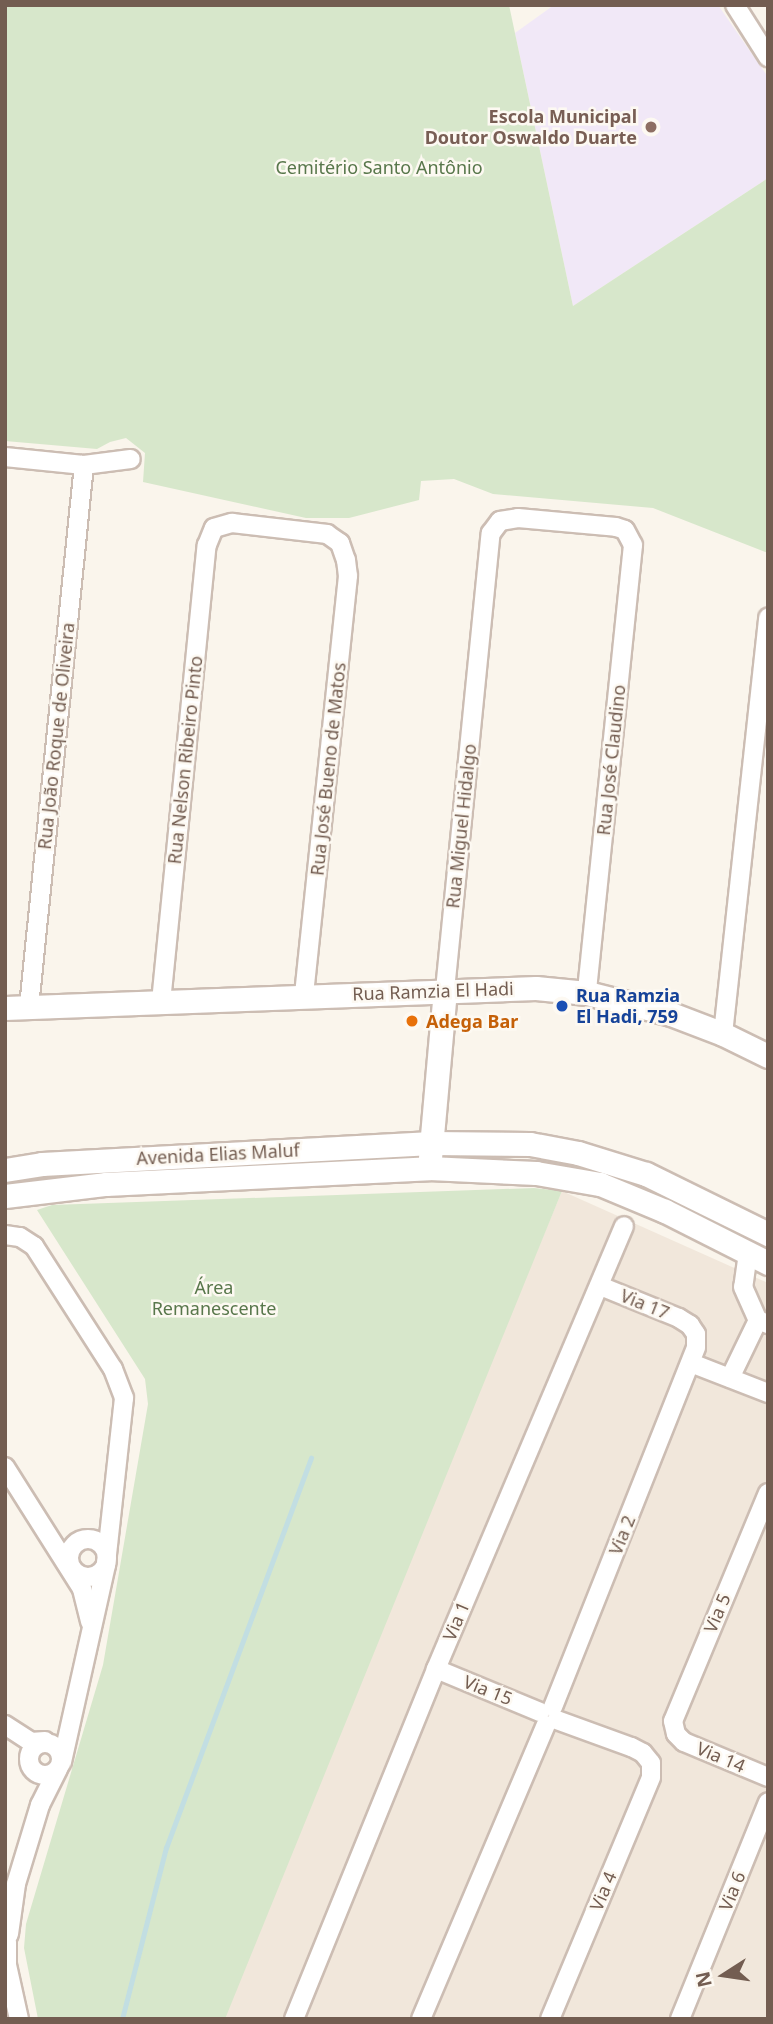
<!DOCTYPE html>
<meta charset="utf-8">
<style>
body{margin:0}
#map{position:relative;width:773px;height:2024px;overflow:hidden;background:#faf5ec;font-family:"Noto Sans",sans-serif}
div>[style]{position:absolute}
.residential>*{inset:0;background:#f1e7db}
.education>*{inset:0;background:#f1e8f7}
.green>*{inset:0;background:#d7e7cb}
.stream>*{height:4.5px;margin:-2.25px;padding:0 2.25px;transform-origin:2.25px;border-radius:2.25px;background:#c2dee2}
.roads{filter:drop-shadow(2px 0 #ccbdb3) drop-shadow(-2px 0 #ccbdb3) drop-shadow(0 2px #ccbdb3) drop-shadow(0 -2px #ccbdb3)}
.minor>*{height:18px;margin:-9px;padding:0 9px;transform-origin:9px;border-radius:9px;background:#fff}
.minor>.ring{margin:-9px;padding:0;box-sizing:content-box;background:none;border:18px solid #fff;border-radius:50%}
.tertiary>*{height:23px;margin:-11.5px;padding:0 11.5px;transform-origin:11.5px;border-radius:11.5px;background:#fff}
.dots>*{width:19px;height:19px;translate:-50% -50%;box-sizing:border-box;border:4px solid #fdf9f2;border-radius:50%}
span{translate:-50% -50%;white-space:nowrap;text-align:center;line-height:1.15;-webkit-text-stroke:5px #fdf9f2;paint-order:stroke}
.education-label{font-size:18px;color:#785e54;font-weight:700}
.right{translate:-100% -50%;text-align:right}
.park-label{font-size:18px;color:#58774b}
.street-label{font-size:18px;color:#735d51}
.transit-label{font-size:18px;color:#164399;font-weight:700}
.left{translate:0 -50%;text-align:left}
.food-label{font-size:18px;color:#c56008;font-weight:700}
.frame{position:absolute;inset:0;border:7px solid #735d51;pointer-events:none}
.north{position:absolute;left:689px;top:1940px;width:70px;height:70px;-webkit-text-stroke:5px #fdf9f2;paint-order:stroke;rotate:258deg;font-size:19px;font-weight:700;line-height:28px;text-align:center;color:#735d51}
.north::after{content:'';display:block;margin:auto;width:24px;height:32px;background:#735d51;clip-path:polygon(50% 0,100% 100%,50% 72%,0 100%)}
</style>
<div id="map">
<div class="residential">
<div style="clip-path:polygon(562px 1191px,768px 1283px,768px 2019px,224px 2019px,375px 1639px)"></div>
</div>
<div class="education">
<div style="clip-path:polygon(554px 5px,718px 5px,768px 77px,768px 178px,573px 306px,515px 33px)"></div>
</div>
<div class="green">
<div style="clip-path:polygon(5px 5px,509px 5px,573px 306px,768px 178px,768px 553px,653px 508px,493px 494px,454px 479px,421px 481px,419px 500px,349px 518px,306px 518px,143px 482px,145px 453px,126px 438px,110px 442px,97px 449px,5px 441px)"></div>
<div style="clip-path:polygon(534px 1188px,562px 1191px,225px 2019px,38px 2019px,24px 1948px,26px 1924px,103px 1665px,148px 1404px,145px 1379px,37px 1210px,52px 1205px)"></div>
</div>
<div class="stream">
<div style="left:122px;top:2019px;width:177px;rotate:-75.6deg"></div>
<div style="left:166px;top:1848px;width:416px;rotate:-69.6deg"></div>
</div>
<div class="roads">
<div class="minor">
<div style="left:735px;top:5px;width:62px;rotate:57.6deg"></div>
<div style="left:5px;top:457px;width:79px;rotate:5.8deg"></div>
<div style="left:84px;top:465px;width:47px;rotate:-7.3deg"></div>
<div style="left:445px;top:990px;width:459px;rotate:-84.3deg"></div>
<div style="left:491px;top:533px;width:15px;rotate:-53deg"></div>
<div style="left:500px;top:521px;width:18px;rotate:-9deg"></div>
<div style="left:518px;top:518px;width:98px;rotate:5.2deg"></div>
<div style="left:616px;top:527px;width:9px;rotate:18deg"></div>
<div style="left:625px;top:530px;width:17px;rotate:62deg"></div>
<div style="left:633px;top:545px;width:450px;rotate:95.9deg"></div>
<div style="left:161px;top:1002px;width:459px;rotate:-84.3deg"></div>
<div style="left:207px;top:545px;width:18px;rotate:-68deg"></div>
<div style="left:214px;top:528px;width:19px;rotate:-16deg"></div>
<div style="left:232px;top:523px;width:96px;rotate:6.6deg"></div>
<div style="left:327px;top:534px;width:16px;rotate:35deg"></div>
<div style="left:340px;top:543px;width:18px;rotate:71deg"></div>
<div style="left:346px;top:560px;width:16px;rotate:83deg"></div>
<div style="left:348px;top:576px;width:422px;rotate:96deg"></div>
<div style="left:29px;top:1007px;width:545px;rotate:-84.21deg"></div>
<div style="left:723px;top:1034px;width:419px;rotate:-83.8deg"></div>
<div style="left:5px;top:1235px;width:15px;rotate:8deg"></div>
<div style="left:20px;top:1237px;width:17px;rotate:33deg"></div>
<div style="left:34px;top:1246px;width:146px;rotate:57.3deg"></div>
<div style="left:113px;top:1369px;width:31px;rotate:69deg"></div>
<div style="left:124px;top:1398px;width:168px;rotate:96.2deg"></div>
<div style="left:106px;top:1565px;width:202px;rotate:102.6deg"></div>
<div style="left:748px;top:1253px;width:34px;rotate:98deg"></div>
<div style="left:743px;top:1287px;width:36px;rotate:66deg"></div>
<div style="left:758px;top:1320px;width:11px;rotate:22deg"></div>
<div style="left:691px;top:1363px;width:83px;rotate:21.3deg"></div>
<div style="left:730px;top:1378px;width:64px;rotate:-64.2deg"></div>
<div style="left:5px;top:1467px;width:144px;rotate:57.7deg"></div>
<div style="left:82px;top:1589px;width:34px;rotate:76deg"></div>
<div style="left:768px;top:1493px;width:247px;rotate:112.6deg"></div>
<div style="left:673px;top:1721px;width:13px;rotate:77deg"></div>
<div style="left:676px;top:1734px;width:11px;rotate:45deg"></div>
<div style="left:684px;top:1742px;width:91px;rotate:22.6deg"></div>
<div class="ring" style="left:69px;top:1539px;width:20px;height:20px"></div>
<div style="left:436px;top:1669px;width:113px;rotate:22.5deg"></div>
<div style="left:553px;top:1707px;width:387px;rotate:-68.3deg"></div>
<div style="left:696px;top:1347px;width:13px;rotate:-90deg"></div>
<div style="left:696px;top:1334px;width:11px;rotate:-124deg"></div>
<div style="left:690px;top:1325px;width:13px;rotate:-148deg"></div>
<div style="left:679px;top:1318px;width:85px;rotate:-157.9deg"></div>
<div style="left:5px;top:1725px;width:31px;rotate:33deg"></div>
<div style="left:31px;top:1742px;width:14px;rotate:-4deg"></div>
<div class="ring" style="left:29px;top:1743px;width:14px;height:14px"></div>
<div style="left:9px;top:1934px;width:50px;rotate:-82deg"></div>
<div style="left:16px;top:1884px;width:83px;rotate:-73.1deg"></div>
<div style="left:40px;top:1805px;width:40px;rotate:-63.4deg"></div>
<div style="left:7px;top:1942px;width:23px;rotate:90deg"></div>
<div style="left:7px;top:1965px;width:55px;rotate:77.5deg"></div>
<div style="left:294px;top:2019px;width:378px;rotate:-67.9deg"></div>
<div style="left:436px;top:1669px;width:481px;rotate:-67deg"></div>
<div style="left:421px;top:2019px;width:319px;rotate:-67deg"></div>
<div style="left:550px;top:2019px;width:262px;rotate:-67.3deg"></div>
<div style="left:651px;top:1777px;width:14px;rotate:-90deg"></div>
<div style="left:651px;top:1763px;width:13px;rotate:-129deg"></div>
<div style="left:643px;top:1753px;width:13px;rotate:-153deg"></div>
<div style="left:631px;top:1747px;width:79px;rotate:-160deg"></div>
<div style="left:680px;top:2019px;width:234px;rotate:-67.9deg"></div>
</div>
<div class="tertiary">
<div style="left:5px;top:1008px;width:531px;rotate:-2.16deg"></div>
<div style="left:536px;top:988px;width:51px;rotate:5.6deg"></div>
<div style="left:587px;top:993px;width:87px;rotate:14deg"></div>
<div style="left:671px;top:1014px;width:56px;rotate:21deg"></div>
<div style="left:723px;top:1034px;width:50px;rotate:26.1deg"></div>
<div style="left:430px;top:1158px;width:169px;rotate:-84.9deg"></div>
<div style="left:5px;top:1170px;width:37px;rotate:-9deg"></div>
<div style="left:42px;top:1164px;width:390px;rotate:-3.1deg"></div>
<div style="left:431px;top:1143px;width:99px;rotate:0.6deg"></div>
<div style="left:530px;top:1144px;width:49px;rotate:10.6deg"></div>
<div style="left:578px;top:1153px;width:71px;rotate:17.2deg"></div>
<div style="left:646px;top:1174px;width:136px;rotate:26.2deg"></div>
<div style="left:5px;top:1196px;width:102px;rotate:-6.8deg"></div>
<div style="left:106px;top:1184px;width:323px;rotate:-2.8deg"></div>
<div style="left:429px;top:1168px;width:107px;rotate:2.7deg"></div>
<div style="left:536px;top:1173px;width:65px;rotate:9.8deg"></div>
<div style="left:600px;top:1184px;width:70px;rotate:22.6deg"></div>
<div style="left:665px;top:1211px;width:115px;rotate:26.8deg"></div>
</div>
</div>
<div class="dots">
<div style="left:651px;top:127px;background:#8d6e63"></div>
<div style="left:562px;top:1006px;background:#1a4fb4"></div>
<div style="left:412px;top:1021px;background:#e8710a"></div>
</div>
<div class="education-label">
<span class="right" style="left:637px;top:127px">Escola Municipal<br>Doutor Oswaldo Duarte</span>
</div>
<div class="park-label">
<span style="left:379px;top:167px">Cemitério Santo Antônio</span>
<span style="left:214px;top:1298px">Área<br>Remanescente</span>
</div>
<div class="street-label">
<span style="left:56px;top:736px;rotate:-84deg">Rua João Roque de Oliveira</span>
<span style="left:185px;top:760px;rotate:-84deg">Rua Nelson Ribeiro Pinto</span>
<span style="left:611px;top:760px;rotate:-84deg">Rua José Claudino</span>
<span style="left:328px;top:769px;rotate:-84deg">Rua José Bueno de Matos</span>
<span style="left:461px;top:826px;rotate:-84deg">Rua Miguel Hidalgo</span>
<span style="left:433px;top:991px;rotate:-2deg">Rua Ramzia El Hadi</span>
<span style="left:218px;top:1154px;rotate:-3deg">Avenida Elias Maluf</span>
<span style="left:645px;top:1304px;rotate:22deg">Via 17</span>
<span style="left:622px;top:1535px;rotate:-68deg">Via 2</span>
<span style="left:717px;top:1613px;rotate:-67deg">Via 5</span>
<span style="left:456px;top:1621px;rotate:-67deg">Via 1</span>
<span style="left:488px;top:1690px;rotate:22deg">Via 15</span>
<span style="left:721px;top:1757px;rotate:23deg">Via 14</span>
<span style="left:603px;top:1891px;rotate:-67deg">Via 4</span>
<span style="left:732px;top:1891px;rotate:-68deg">Via 6</span>
</div>
<div class="transit-label">
<span class="left" style="left:576px;top:1006px">Rua Ramzia<br>El Hadi, 759</span>
</div>
<div class="food-label">
<span class="left" style="left:426px;top:1021px">Adega Bar</span>
</div>
<div class="frame"></div>
<div class="north">N</div>
</div>
